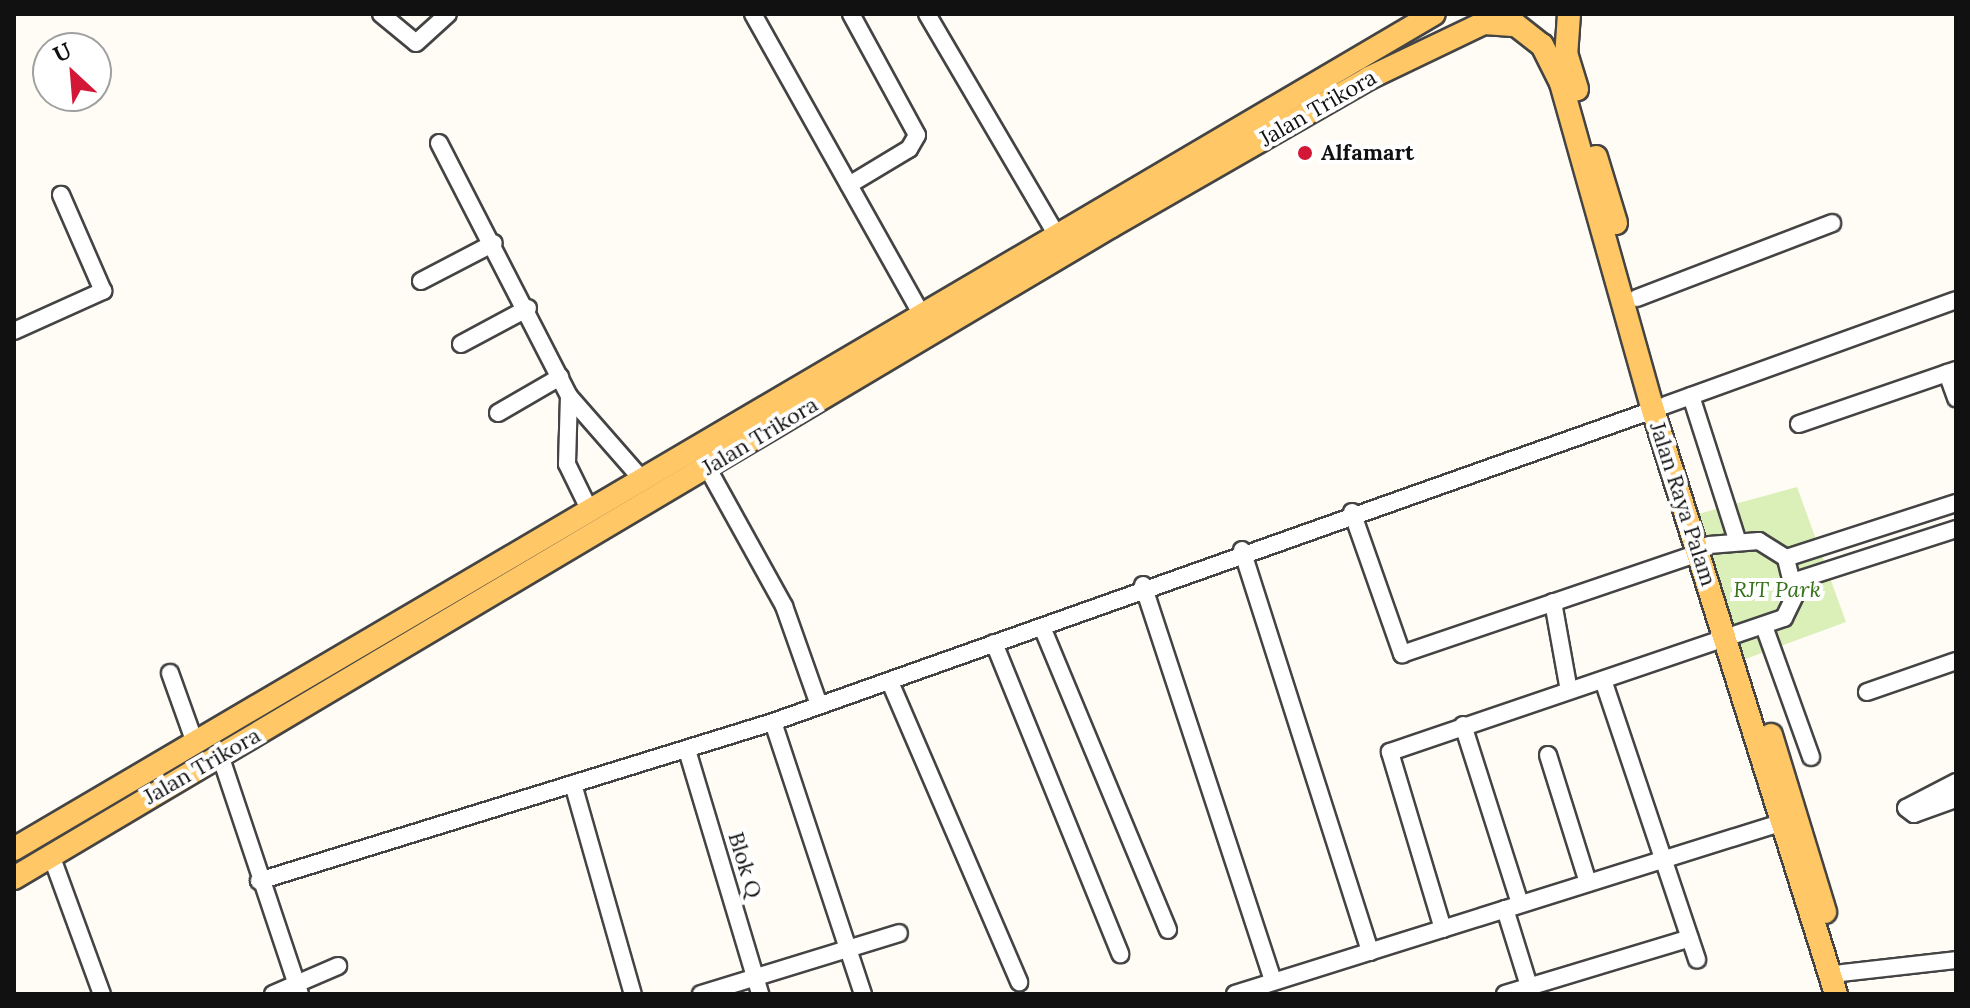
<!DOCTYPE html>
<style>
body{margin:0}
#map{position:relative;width:1970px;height:1008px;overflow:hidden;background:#fffcf5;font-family:Lora,serif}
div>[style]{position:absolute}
.green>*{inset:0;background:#dbefb8}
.roads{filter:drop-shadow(2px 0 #444) drop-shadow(-2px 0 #444) drop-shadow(0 2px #444) drop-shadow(0 -2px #444)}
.minor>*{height:16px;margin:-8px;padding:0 8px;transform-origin:8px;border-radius:8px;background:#fff}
.major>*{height:22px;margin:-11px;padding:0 11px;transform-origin:11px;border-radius:11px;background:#ffc765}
.dots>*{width:22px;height:22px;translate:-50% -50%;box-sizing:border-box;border:4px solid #fff;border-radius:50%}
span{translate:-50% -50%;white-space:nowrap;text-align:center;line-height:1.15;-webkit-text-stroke:8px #fff;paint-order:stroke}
.street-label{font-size:22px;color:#111}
.poi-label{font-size:22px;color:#111;font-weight:700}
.left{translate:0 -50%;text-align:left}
.park-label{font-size:22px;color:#357218;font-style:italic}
.frame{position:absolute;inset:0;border:16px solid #111;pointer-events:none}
.north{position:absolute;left:32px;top:32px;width:80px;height:80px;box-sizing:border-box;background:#fff;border:2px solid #a0a0a0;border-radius:50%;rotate:334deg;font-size:22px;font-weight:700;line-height:32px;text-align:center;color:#111}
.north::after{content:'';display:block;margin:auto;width:28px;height:36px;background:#d31736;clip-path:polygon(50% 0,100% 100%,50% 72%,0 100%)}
</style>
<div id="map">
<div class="green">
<div style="clip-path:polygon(1797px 487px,1846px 622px,1743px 660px,1698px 514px)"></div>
</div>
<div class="roads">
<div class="minor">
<div style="left:381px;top:14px;width:45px;rotate:39.6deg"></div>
<div style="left:416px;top:43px;width:43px;rotate:-42.2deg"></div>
<div style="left:753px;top:14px;width:343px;rotate:60.7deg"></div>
<div style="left:927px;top:14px;width:253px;rotate:59.6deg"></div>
<div style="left:439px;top:143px;width:284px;rotate:62.8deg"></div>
<div style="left:569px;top:396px;width:108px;rotate:48.8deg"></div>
<div style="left:849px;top:185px;width:70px;rotate:-31deg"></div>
<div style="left:909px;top:149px;width:16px;rotate:-60deg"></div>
<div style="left:917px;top:135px;width:138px;rotate:-118.6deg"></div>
<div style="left:421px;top:281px;width:82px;rotate:-27.5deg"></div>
<div style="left:1637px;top:298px;width:209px;rotate:-21deg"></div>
<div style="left:14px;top:331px;width:98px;rotate:-24.2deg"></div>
<div style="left:103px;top:291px;width:105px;rotate:-113.6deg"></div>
<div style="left:461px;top:344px;width:76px;rotate:-28.2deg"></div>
<div style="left:1947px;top:373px;width:27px;rotate:70deg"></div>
<div style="left:569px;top:396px;width:68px;rotate:91.7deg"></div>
<div style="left:567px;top:464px;width:50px;rotate:63.9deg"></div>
<div style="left:1691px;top:396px;width:150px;rotate:72.2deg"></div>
<div style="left:1666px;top:405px;width:308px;rotate:-19.9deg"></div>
<div style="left:498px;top:413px;width:72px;rotate:-30.1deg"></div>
<div style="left:1799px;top:424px;width:166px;rotate:-19deg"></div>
<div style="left:707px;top:467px;width:159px;rotate:61deg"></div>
<div style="left:784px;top:606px;width:105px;rotate:70.5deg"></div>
<div style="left:1352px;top:512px;width:151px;rotate:70.6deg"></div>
<div style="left:1402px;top:654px;width:313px;rotate:-18.8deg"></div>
<div style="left:1242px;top:550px;width:422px;rotate:72.3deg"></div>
<div style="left:1786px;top:558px;width:179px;rotate:-17.9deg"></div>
<div style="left:1795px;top:581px;width:169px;rotate:-17.9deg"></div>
<div style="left:1143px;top:585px;width:417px;rotate:71.8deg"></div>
<div style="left:1553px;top:602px;width:90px;rotate:79.8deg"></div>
<div style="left:1042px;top:627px;width:328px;rotate:67.4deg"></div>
<div style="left:1765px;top:629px;width:136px;rotate:70.2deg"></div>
<div style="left:994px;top:643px;width:336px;rotate:67.9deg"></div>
<div style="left:170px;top:673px;width:74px;rotate:70.3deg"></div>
<div style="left:1603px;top:680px;width:295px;rotate:71.4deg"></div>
<div style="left:890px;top:682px;width:327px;rotate:66.7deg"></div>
<div style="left:1867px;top:692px;width:94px;rotate:-19.2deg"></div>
<div style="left:773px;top:722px;width:287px;rotate:71.7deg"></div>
<div style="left:1463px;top:725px;width:188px;rotate:72.3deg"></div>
<div style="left:687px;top:750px;width:255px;rotate:73.3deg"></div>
<div style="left:220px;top:755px;width:252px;rotate:71.5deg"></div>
<div style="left:1548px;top:755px;width:134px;rotate:72.6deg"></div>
<div style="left:1956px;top:782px;width:56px;rotate:152.5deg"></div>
<div style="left:1906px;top:808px;width:10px;rotate:37deg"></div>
<div style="left:1914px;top:814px;width:45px;rotate:-19.7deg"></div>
<div style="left:573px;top:784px;width:218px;rotate:74.1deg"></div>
<div style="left:51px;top:855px;width:148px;rotate:69.9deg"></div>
<div style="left:259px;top:881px;width:538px;rotate:-17.19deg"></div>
<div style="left:773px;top:722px;width:934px;rotate:-19.52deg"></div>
<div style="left:1505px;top:909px;width:81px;rotate:72.7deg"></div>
<div style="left:1443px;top:929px;width:185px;rotate:-106.7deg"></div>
<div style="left:1390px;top:752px;width:416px;rotate:-18.8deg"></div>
<div style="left:1784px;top:618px;width:25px;rotate:-64deg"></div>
<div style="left:1795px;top:595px;width:38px;rotate:-104deg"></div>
<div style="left:1786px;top:558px;width:32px;rotate:-148deg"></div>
<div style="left:1759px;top:541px;width:50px;rotate:175.4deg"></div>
<div style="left:1842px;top:973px;width:115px;rotate:-6.5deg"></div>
<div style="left:273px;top:994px;width:71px;rotate:-23.3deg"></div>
<div style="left:701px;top:994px;width:207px;rotate:-17.1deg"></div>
<div style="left:1235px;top:994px;width:571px;rotate:-17.42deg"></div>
<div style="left:1505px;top:994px;width:193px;rotate:-16.8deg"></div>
</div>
<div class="major">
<div style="left:1569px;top:14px;width:39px;rotate:94deg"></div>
<div style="left:1566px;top:53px;width:38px;rotate:73deg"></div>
<div style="left:1596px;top:157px;width:69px;rotate:73.1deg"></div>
<div style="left:1771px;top:735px;width:185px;rotate:73deg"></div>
<div style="left:14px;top:849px;width:1647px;rotate:-30.46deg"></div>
<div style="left:14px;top:878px;width:1275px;rotate:-30.71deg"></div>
<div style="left:1110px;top:227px;width:299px;rotate:-29.9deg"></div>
<div style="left:1369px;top:78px;width:127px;rotate:-25.6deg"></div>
<div style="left:1484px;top:23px;width:32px;rotate:4deg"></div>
<div style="left:1516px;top:25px;width:33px;rotate:38deg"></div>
<div style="left:1542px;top:45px;width:42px;rotate:63.4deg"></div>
<div style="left:1561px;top:83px;width:340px;rotate:74.3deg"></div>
<div style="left:1653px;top:410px;width:612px;rotate:72.6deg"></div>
</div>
</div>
<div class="dots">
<div style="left:1305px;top:153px;background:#d31736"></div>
</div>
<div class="street-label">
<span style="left:1318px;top:108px;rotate:-30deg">Jalan Trikora</span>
<span style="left:760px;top:436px;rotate:-31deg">Jalan Trikora</span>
<span style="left:1683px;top:504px;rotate:72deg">Jalan Raya Palam</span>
<span style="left:202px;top:766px;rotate:-30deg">Jalan Trikora</span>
<span style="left:745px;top:865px;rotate:73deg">Blok Q</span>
</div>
<div class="poi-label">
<span class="left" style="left:1321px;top:153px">Alfamart</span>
</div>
<div class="park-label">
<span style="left:1777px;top:590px">RJT Park</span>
</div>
<div class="frame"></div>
<div class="north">U</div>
</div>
